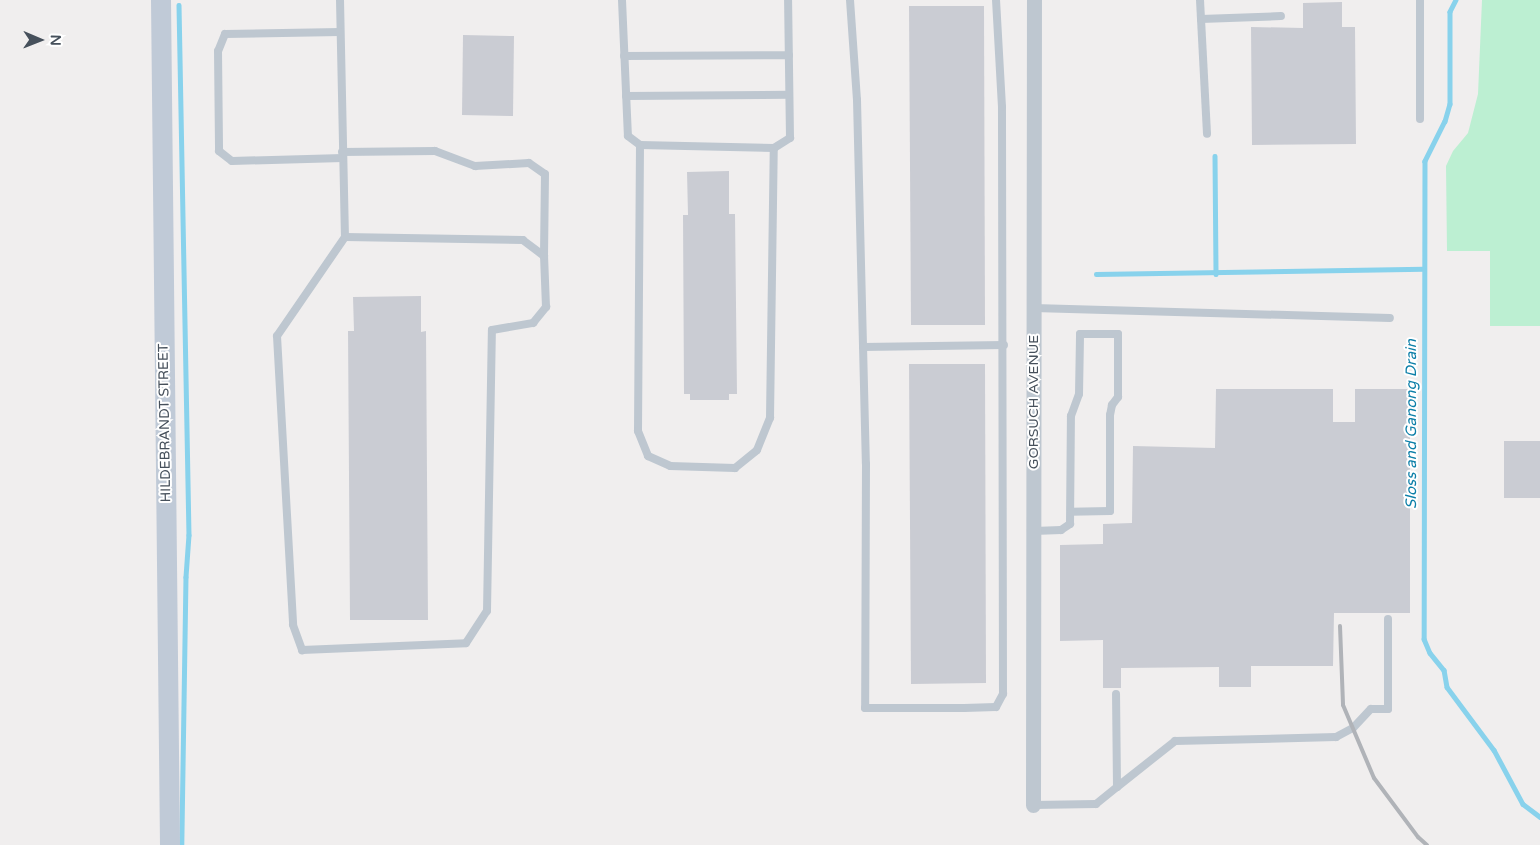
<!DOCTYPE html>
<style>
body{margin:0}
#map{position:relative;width:1540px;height:845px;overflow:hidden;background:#f0eeee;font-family:"Varela Round",sans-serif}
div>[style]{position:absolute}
.green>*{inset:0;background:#bcefd2}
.stream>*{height:4.5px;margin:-2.25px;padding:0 2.25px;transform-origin:2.25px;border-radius:2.25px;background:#88d2ec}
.building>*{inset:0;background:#caccd3}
.lane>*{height:8px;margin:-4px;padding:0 4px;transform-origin:4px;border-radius:4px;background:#bec7d0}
.street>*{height:15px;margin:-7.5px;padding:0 7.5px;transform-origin:7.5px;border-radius:7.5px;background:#bec7d0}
.secondary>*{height:20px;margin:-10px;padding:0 10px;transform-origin:10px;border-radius:10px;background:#c0cad7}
.rail>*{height:4px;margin:-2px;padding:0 2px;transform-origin:2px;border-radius:2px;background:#b0b3b8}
span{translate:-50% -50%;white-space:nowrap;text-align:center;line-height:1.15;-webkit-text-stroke:4px #fff;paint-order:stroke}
.street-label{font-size:14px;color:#46505b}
.water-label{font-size:15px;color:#0c7fa8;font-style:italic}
.north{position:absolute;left:15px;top:15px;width:50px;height:50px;-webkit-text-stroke:4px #fff;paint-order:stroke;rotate:91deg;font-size:14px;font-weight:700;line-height:20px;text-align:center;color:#46505b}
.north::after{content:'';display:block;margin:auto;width:18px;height:22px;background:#46505b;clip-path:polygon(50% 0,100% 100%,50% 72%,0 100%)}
</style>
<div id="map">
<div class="green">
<div style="clip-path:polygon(1482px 0,1540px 0,1540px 326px,1490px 326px,1490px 251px,1447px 251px,1446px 166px,1453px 151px,1468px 133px,1478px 94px)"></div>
</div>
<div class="stream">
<div style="left:1456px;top:0;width:13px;rotate:117deg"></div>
<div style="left:1450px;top:12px;width:92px;rotate:90deg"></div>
<div style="left:1450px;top:104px;width:18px;rotate:106deg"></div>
<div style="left:1445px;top:121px;width:45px;rotate:116.6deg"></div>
<div style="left:1425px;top:161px;width:478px;rotate:90.1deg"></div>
<div style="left:1424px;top:639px;width:15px;rotate:67deg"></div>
<div style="left:1430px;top:653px;width:22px;rotate:51deg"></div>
<div style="left:1444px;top:670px;width:17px;rotate:80deg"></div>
<div style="left:1447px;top:687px;width:79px;rotate:53.3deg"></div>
<div style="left:1494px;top:750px;width:61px;rotate:61.8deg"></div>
<div style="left:1523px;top:804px;width:21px;rotate:37deg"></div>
<div style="left:179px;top:5px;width:530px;rotate:88.92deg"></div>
<div style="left:189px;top:535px;width:42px;rotate:94.1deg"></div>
<div style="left:186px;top:577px;width:268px;rotate:90.9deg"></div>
<div style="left:1215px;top:156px;width:118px;rotate:89.5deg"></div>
<div style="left:1096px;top:274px;width:327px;rotate:-0.9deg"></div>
</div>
<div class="building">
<div style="clip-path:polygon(1342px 2px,1342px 27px,1355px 27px,1356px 144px,1252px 145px,1251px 27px,1303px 28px,1303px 3px)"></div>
<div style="clip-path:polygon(909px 6px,984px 6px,985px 325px,911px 325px)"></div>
<div style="clip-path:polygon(463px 35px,514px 36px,513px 116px,462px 115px)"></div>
<div style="clip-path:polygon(729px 171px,729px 214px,735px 214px,737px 394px,729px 394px,729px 400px,690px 400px,690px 394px,684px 394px,683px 215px,688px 215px,687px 172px)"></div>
<div style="clip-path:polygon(421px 296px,421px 332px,426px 331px,428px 620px,350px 620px,348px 331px,354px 331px,353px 297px)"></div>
<div style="clip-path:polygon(909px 364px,985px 364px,986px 683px,911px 684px)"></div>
<div style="clip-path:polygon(1216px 389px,1333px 389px,1333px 422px,1355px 422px,1355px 389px,1410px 389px,1410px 613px,1334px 613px,1333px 666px,1251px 666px,1251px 687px,1219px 687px,1219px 667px,1121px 668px,1121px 688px,1103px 688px,1103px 640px,1060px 641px,1060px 545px,1103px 544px,1103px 524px,1132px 523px,1133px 446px,1215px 448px)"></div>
<div style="clip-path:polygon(1504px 441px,1540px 441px,1540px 498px,1504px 498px)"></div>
</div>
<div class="lane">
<div style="left:340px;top:0;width:237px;rotate:88.8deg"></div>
<div style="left:345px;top:237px;width:120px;rotate:124.5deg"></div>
<div style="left:277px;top:336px;width:289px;rotate:86.8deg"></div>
<div style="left:293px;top:625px;width:27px;rotate:70deg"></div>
<div style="left:302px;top:650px;width:164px;rotate:-2.4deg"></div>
<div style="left:466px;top:643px;width:38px;rotate:-57deg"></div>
<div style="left:487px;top:611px;width:281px;rotate:-89deg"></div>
<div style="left:492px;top:330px;width:42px;rotate:-9.7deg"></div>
<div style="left:533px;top:323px;width:21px;rotate:-51deg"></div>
<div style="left:546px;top:307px;width:51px;rotate:-92.2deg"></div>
<div style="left:544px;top:256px;width:26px;rotate:-143deg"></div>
<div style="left:523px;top:240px;width:178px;rotate:-179deg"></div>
<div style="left:622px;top:0;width:136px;rotate:87.5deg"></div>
<div style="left:628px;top:136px;width:15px;rotate:37deg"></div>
<div style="left:640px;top:145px;width:134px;rotate:1.3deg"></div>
<div style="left:774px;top:148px;width:19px;rotate:-32deg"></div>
<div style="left:790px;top:138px;width:138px;rotate:-90.8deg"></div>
<div style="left:850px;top:0;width:100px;rotate:86deg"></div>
<div style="left:857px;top:100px;width:364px;rotate:88.6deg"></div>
<div style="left:866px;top:464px;width:244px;rotate:90.2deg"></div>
<div style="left:865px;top:708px;width:99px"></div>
<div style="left:964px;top:708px;width:32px;rotate:-2deg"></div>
<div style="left:996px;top:707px;width:15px;rotate:-62deg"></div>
<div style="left:1003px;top:694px;width:587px;rotate:-90.1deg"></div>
<div style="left:1002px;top:107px;width:107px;rotate:-93.2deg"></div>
<div style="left:1200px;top:0;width:134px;rotate:87deg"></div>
<div style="left:1420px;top:0;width:119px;rotate:90deg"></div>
<div style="left:1201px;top:19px;width:80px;rotate:-2.1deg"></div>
<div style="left:340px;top:32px;width:115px;rotate:179deg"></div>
<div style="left:225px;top:34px;width:18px;rotate:112deg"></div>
<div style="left:218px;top:51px;width:100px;rotate:89.4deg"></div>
<div style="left:219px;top:151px;width:16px;rotate:38deg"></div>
<div style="left:232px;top:161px;width:111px;rotate:-1.5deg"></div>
<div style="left:624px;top:56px;width:165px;rotate:-0.3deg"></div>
<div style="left:626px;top:96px;width:163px;rotate:-0.4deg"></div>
<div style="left:640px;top:145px;width:286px;rotate:90.4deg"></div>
<div style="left:638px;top:431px;width:27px;rotate:68deg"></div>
<div style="left:648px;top:456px;width:24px;rotate:24deg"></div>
<div style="left:670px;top:466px;width:65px;rotate:1.8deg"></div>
<div style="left:735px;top:468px;width:28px;rotate:-39deg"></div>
<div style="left:757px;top:450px;width:35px;rotate:-68deg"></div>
<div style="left:770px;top:418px;width:270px;rotate:-89.2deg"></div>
<div style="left:342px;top:152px;width:93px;rotate:-0.6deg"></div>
<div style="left:435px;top:151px;width:43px;rotate:20.6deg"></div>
<div style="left:475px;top:166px;width:54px;rotate:-3.2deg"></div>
<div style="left:529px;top:163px;width:19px;rotate:35deg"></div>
<div style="left:545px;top:174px;width:82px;rotate:90.7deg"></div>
<div style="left:1034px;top:308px;width:356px;rotate:1.6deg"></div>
<div style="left:863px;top:347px;width:141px;rotate:-0.8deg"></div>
<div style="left:1034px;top:531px;width:27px;rotate:-2deg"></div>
<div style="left:1061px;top:530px;width:11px;rotate:-34deg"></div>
<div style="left:1070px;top:524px;width:108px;rotate:-89.5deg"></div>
<div style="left:1071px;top:416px;width:23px;rotate:-70deg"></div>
<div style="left:1079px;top:394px;width:60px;rotate:-89deg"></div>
<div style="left:1080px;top:334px;width:38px"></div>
<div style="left:1118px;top:334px;width:63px;rotate:90deg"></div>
<div style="left:1118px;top:397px;width:10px;rotate:127deg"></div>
<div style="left:1112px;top:405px;width:10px;rotate:101deg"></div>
<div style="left:1110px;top:415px;width:96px;rotate:90deg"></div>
<div style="left:1110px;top:511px;width:39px;rotate:179deg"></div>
<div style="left:1117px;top:787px;width:74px;rotate:-38.4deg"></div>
<div style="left:1175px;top:741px;width:161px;rotate:-1.4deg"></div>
<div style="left:1336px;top:737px;width:19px;rotate:-28deg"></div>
<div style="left:1353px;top:728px;width:26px;rotate:-47deg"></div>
<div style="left:1371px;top:709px;width:17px"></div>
<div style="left:1388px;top:709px;width:90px;rotate:-90deg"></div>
<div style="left:1033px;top:805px;width:63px;rotate:-0.9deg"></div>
<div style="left:1096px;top:804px;width:27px;rotate:-39deg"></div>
<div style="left:1117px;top:787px;width:93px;rotate:-90.6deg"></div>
</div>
<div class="street">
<div style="left:1033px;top:805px;width:805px;rotate:-89.93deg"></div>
</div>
<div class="secondary">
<div style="left:161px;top:0;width:845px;rotate:89.39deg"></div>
</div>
<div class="rail">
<div style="left:1340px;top:626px;width:79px;rotate:87.8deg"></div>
<div style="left:1343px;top:705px;width:79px;rotate:67deg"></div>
<div style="left:1374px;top:778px;width:74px;rotate:53.3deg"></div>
<div style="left:1418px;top:837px;width:12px;rotate:42deg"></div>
</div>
<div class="street-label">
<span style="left:1034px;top:402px;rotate:-90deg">GORSUCH AVENUE</span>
<span style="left:165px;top:423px;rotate:-91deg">HILDEBRANDT STREET</span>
</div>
<div class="water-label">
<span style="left:1412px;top:424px;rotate:-90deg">Sloss and Ganong Drain</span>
</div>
<div class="north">N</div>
</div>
